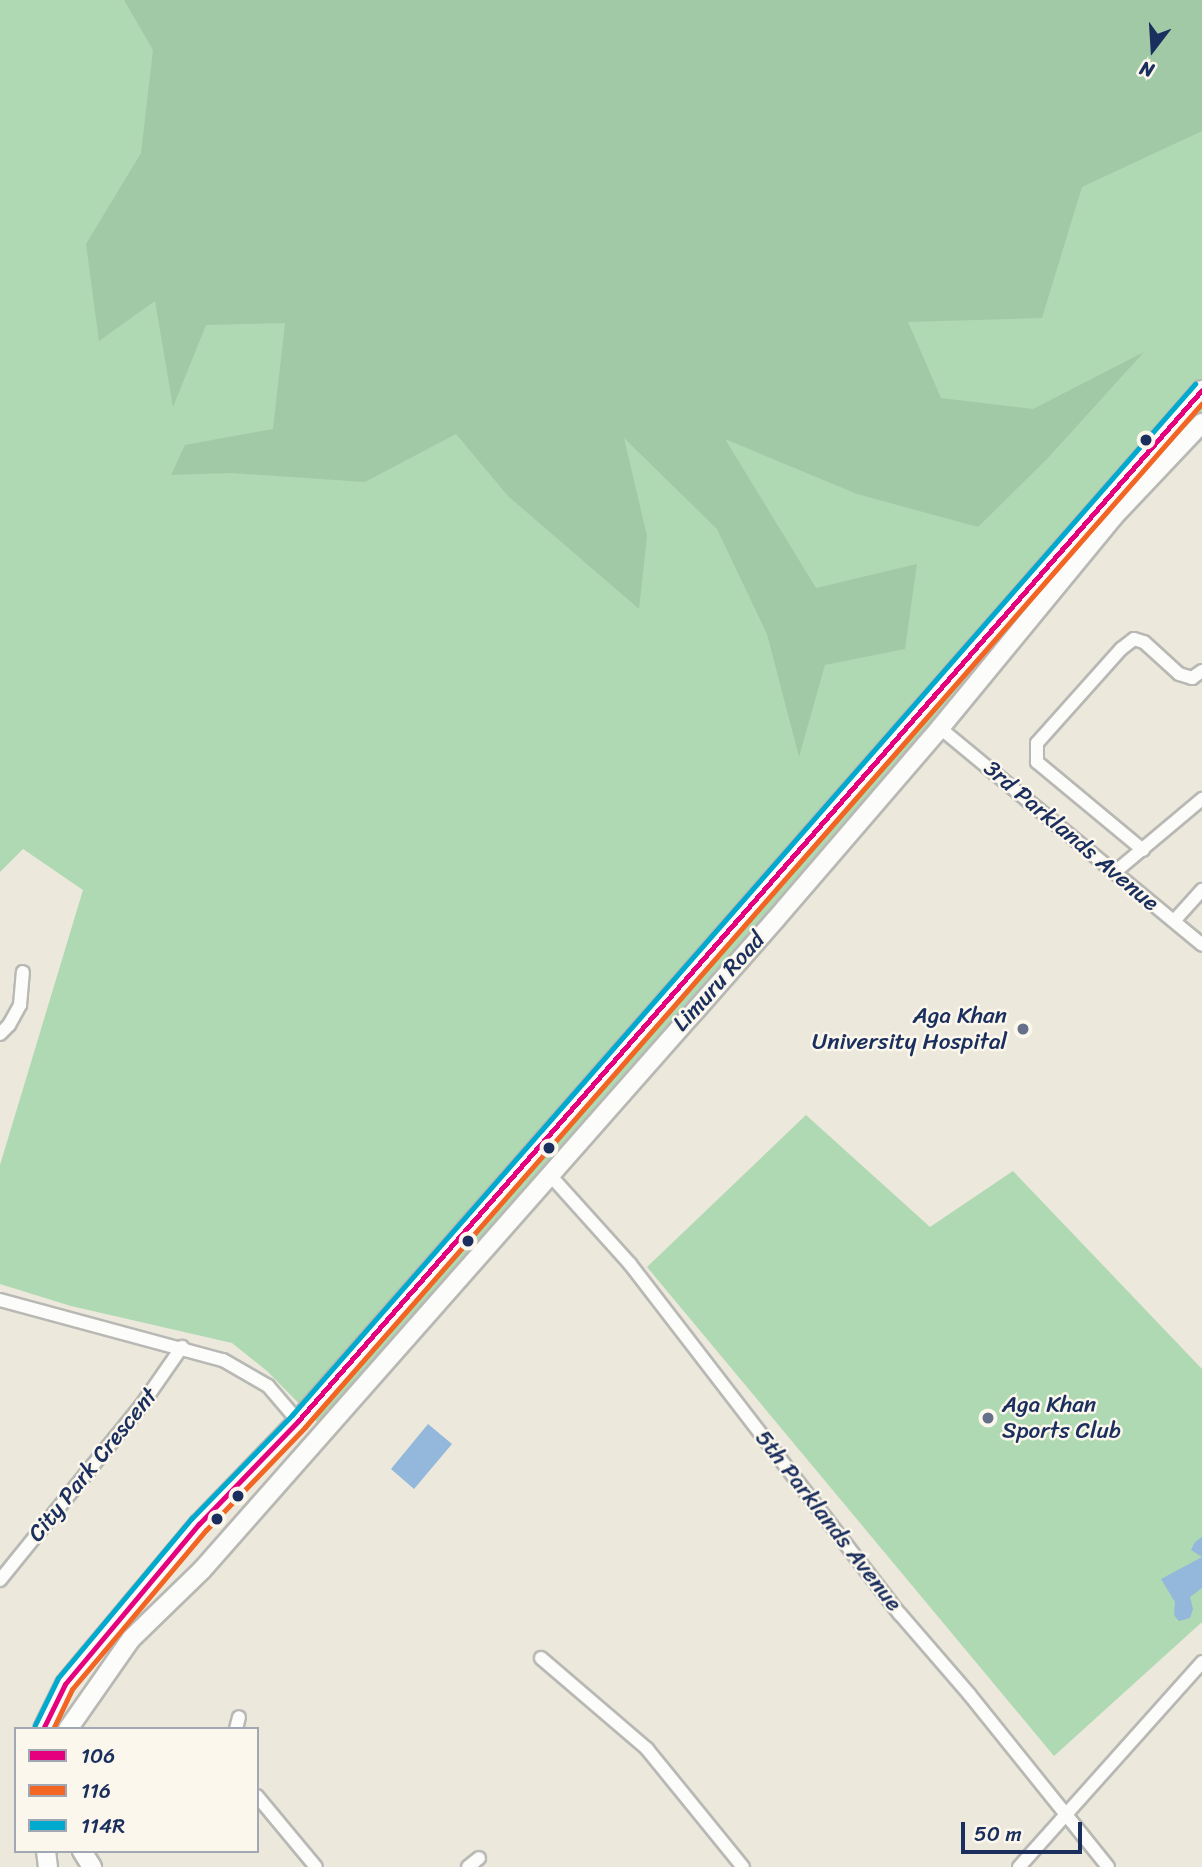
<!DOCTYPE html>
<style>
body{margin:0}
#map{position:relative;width:1202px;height:1867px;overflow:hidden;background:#ece8dc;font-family:Sriracha,sans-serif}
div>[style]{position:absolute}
.green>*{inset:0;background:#aed9b2}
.forest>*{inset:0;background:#a1c9a6}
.water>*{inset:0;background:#93b8db}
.roads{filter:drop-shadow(2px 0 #b8b8b4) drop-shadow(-2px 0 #b8b8b4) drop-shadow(0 2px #b8b8b4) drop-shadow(0 -2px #b8b8b4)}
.minor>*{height:12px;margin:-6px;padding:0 6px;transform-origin:6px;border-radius:6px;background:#fcfcfa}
.secondary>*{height:18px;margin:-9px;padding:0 9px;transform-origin:9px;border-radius:9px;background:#fcfcfa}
.bus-1>*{height:5px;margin:-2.5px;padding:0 2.5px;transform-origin:2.5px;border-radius:2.5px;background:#e5007d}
.bus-2>*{height:5px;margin:-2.5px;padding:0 2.5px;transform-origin:2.5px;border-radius:2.5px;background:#f26522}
.bus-3>*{height:5px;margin:-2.5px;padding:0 2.5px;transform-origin:2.5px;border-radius:2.5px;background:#00a9ce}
.dots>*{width:19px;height:19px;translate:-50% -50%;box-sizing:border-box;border:4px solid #fbf7ec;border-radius:50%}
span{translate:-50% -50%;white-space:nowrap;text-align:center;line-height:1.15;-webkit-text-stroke:5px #fbf7ec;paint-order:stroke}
.street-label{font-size:23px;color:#1b2f5e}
.poi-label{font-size:23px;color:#1b2f5e}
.right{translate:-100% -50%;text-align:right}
.left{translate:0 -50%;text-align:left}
.legend{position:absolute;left:14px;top:1727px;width:245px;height:126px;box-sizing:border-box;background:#fbf7ec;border:2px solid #a1a7b3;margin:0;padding:9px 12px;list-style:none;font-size:21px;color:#1b2f5e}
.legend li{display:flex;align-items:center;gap:14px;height:35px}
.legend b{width:35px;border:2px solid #a1a7b3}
.north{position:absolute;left:1118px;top:14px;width:70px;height:70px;-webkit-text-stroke:5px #fbf7ec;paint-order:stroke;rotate:197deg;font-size:19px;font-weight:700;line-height:28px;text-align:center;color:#1b2f5e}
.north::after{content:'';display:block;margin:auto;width:24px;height:32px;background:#1b2f5e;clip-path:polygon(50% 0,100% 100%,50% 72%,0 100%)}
.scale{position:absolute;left:961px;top:1822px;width:121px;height:32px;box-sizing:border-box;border:4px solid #1b2f5e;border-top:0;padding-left:9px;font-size:21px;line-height:24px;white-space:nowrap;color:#1b2f5e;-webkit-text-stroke:5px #fbf7ec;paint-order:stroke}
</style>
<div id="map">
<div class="green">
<div style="clip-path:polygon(0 0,1202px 0,1202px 422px,827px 846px,322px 1427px,267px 1371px,232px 1343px,71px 1306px,0 1284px,0 1165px,83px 890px,23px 849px,0 872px)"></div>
<div style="clip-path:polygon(806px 1115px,930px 1227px,1013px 1171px,1202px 1369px,1202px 1622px,1054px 1756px,647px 1267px)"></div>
</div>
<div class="forest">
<div style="clip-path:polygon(124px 0,1202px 0,1202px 131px,1082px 187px,1042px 318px,908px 322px,941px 398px,1033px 409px,1144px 352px,1047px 459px,978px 527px,857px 494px,725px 439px,816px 588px,917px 564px,905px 649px,825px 665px,799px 757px,767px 634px,717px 529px,624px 438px,647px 536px,639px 609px,508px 496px,456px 434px,365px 482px,231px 473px,171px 475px,185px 445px,273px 429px,285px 323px,206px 325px,173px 407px,155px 301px,99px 341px,86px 244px,141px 153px,153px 50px)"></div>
</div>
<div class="water">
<div style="clip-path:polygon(428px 1424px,452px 1444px,414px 1489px,391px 1469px)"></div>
<div style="clip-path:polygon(1202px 1537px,1202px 1588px,1190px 1597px,1193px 1609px,1190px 1618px,1179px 1621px,1174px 1615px,1175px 1602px,1161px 1579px,1202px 1557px,1191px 1550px,1195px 1542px)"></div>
</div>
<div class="roads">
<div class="minor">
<div style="left:940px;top:728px;width:340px;rotate:39.6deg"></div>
<div style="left:1143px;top:850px;width:138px;rotate:-140.3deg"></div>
<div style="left:1037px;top:762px;width:19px;rotate:-90deg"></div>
<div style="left:1037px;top:743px;width:126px;rotate:-48.2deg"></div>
<div style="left:1121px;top:649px;width:16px;rotate:-38deg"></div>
<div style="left:1134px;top:639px;width:10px;rotate:17deg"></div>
<div style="left:1144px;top:642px;width:47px;rotate:42.4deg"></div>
<div style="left:1179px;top:674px;width:14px;rotate:17deg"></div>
<div style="left:1192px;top:678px;width:12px;rotate:-35deg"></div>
<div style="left:1115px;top:872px;width:114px;rotate:-40deg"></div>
<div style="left:1174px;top:921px;width:42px;rotate:-47.9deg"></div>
<div style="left:0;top:1034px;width:13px;rotate:-45deg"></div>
<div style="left:9px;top:1025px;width:23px;rotate:-61deg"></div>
<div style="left:20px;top:1005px;width:33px;rotate:-85deg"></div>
<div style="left:549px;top:1174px;width:121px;rotate:48deg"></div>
<div style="left:630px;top:1264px;width:442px;rotate:52.4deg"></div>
<div style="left:900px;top:1614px;width:106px;rotate:49.2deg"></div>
<div style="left:969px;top:1694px;width:222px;rotate:51.2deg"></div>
<div style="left:0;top:1300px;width:231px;rotate:15.1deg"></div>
<div style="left:223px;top:1360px;width:52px;rotate:30deg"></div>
<div style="left:268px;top:1386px;width:46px;rotate:49.4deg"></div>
<div style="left:0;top:1580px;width:224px;rotate:-51deg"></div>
<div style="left:141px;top:1406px;width:72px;rotate:-55.2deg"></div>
<div style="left:541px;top:1658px;width:140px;rotate:40.6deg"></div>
<div style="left:647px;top:1749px;width:152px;rotate:50.9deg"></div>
<div style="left:236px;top:1729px;width:12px;rotate:-76deg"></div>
<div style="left:257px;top:1796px;width:92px;rotate:50.3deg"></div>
<div style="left:468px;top:1867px;width:14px;rotate:-39deg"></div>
<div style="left:1019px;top:1867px;width:275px;rotate:-48.2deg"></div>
</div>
<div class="secondary">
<div style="left:43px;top:1729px;width:50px;rotate:-63.9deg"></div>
<div style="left:65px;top:1684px;width:209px;rotate:-50.1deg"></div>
<div style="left:199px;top:1524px;width:143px;rotate:-46.1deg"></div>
<div style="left:298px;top:1421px;width:1371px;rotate:-48.76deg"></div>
<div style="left:68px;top:1729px;width:110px;rotate:-55deg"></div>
<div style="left:131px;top:1639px;width:99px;rotate:-44.2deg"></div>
<div style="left:202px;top:1570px;width:867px;rotate:-48.6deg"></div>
<div style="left:775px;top:920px;width:253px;rotate:-49.3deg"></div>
<div style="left:940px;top:728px;width:274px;rotate:-50.6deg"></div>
<div style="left:1114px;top:516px;width:128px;rotate:-46.6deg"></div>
<div style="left:46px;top:1851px;width:16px;rotate:83deg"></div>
<div style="left:82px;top:1851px;width:19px;rotate:58deg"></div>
</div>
</div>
<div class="bus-1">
<div style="left:43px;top:1729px;width:50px;rotate:-63.9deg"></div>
<div style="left:65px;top:1684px;width:209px;rotate:-50.1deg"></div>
<div style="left:199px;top:1524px;width:143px;rotate:-46.1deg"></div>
<div style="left:298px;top:1421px;width:1371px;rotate:-48.76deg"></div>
</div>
<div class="bus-2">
<div style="left:53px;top:1729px;width:44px;rotate:-64.6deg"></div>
<div style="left:72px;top:1689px;width:208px;rotate:-49.9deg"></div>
<div style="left:206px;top:1530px;width:143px;rotate:-46.1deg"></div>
<div style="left:305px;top:1427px;width:1361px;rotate:-48.78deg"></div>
</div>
<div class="bus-3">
<div style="left:35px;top:1725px;width:52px;rotate:-63.9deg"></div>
<div style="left:58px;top:1678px;width:209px;rotate:-50.1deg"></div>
<div style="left:192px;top:1518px;width:144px;rotate:-45.8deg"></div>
<div style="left:292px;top:1415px;width:1371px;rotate:-48.79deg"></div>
</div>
<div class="dots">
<div style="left:1146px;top:440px;background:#1b2f5e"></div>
<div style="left:1023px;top:1029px;background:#64708a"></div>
<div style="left:549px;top:1148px;background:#1b2f5e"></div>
<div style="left:468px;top:1241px;background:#1b2f5e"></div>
<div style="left:988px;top:1418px;background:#64708a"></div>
<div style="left:238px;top:1496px;background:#1b2f5e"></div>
<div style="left:217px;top:1519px;background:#1b2f5e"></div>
</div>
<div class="street-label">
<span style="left:1071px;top:836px;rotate:40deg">3rd Parklands Avenue</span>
<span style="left:719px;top:982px;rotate:-48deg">Limuru Road</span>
<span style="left:93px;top:1465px;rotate:-51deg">City Park Crescent</span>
<span style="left:828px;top:1521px;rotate:52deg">5th Parklands Avenue</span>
</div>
<div class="poi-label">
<span class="right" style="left:1007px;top:1029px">Aga Khan<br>University Hospital</span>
<span class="left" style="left:1002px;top:1418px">Aga Khan<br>Sports Club</span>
</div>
<ul class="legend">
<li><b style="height:9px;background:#e5007d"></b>106</li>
<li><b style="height:9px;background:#f26522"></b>116</li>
<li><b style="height:9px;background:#00a9ce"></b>114R</li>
</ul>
<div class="north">N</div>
<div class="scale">50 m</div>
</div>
